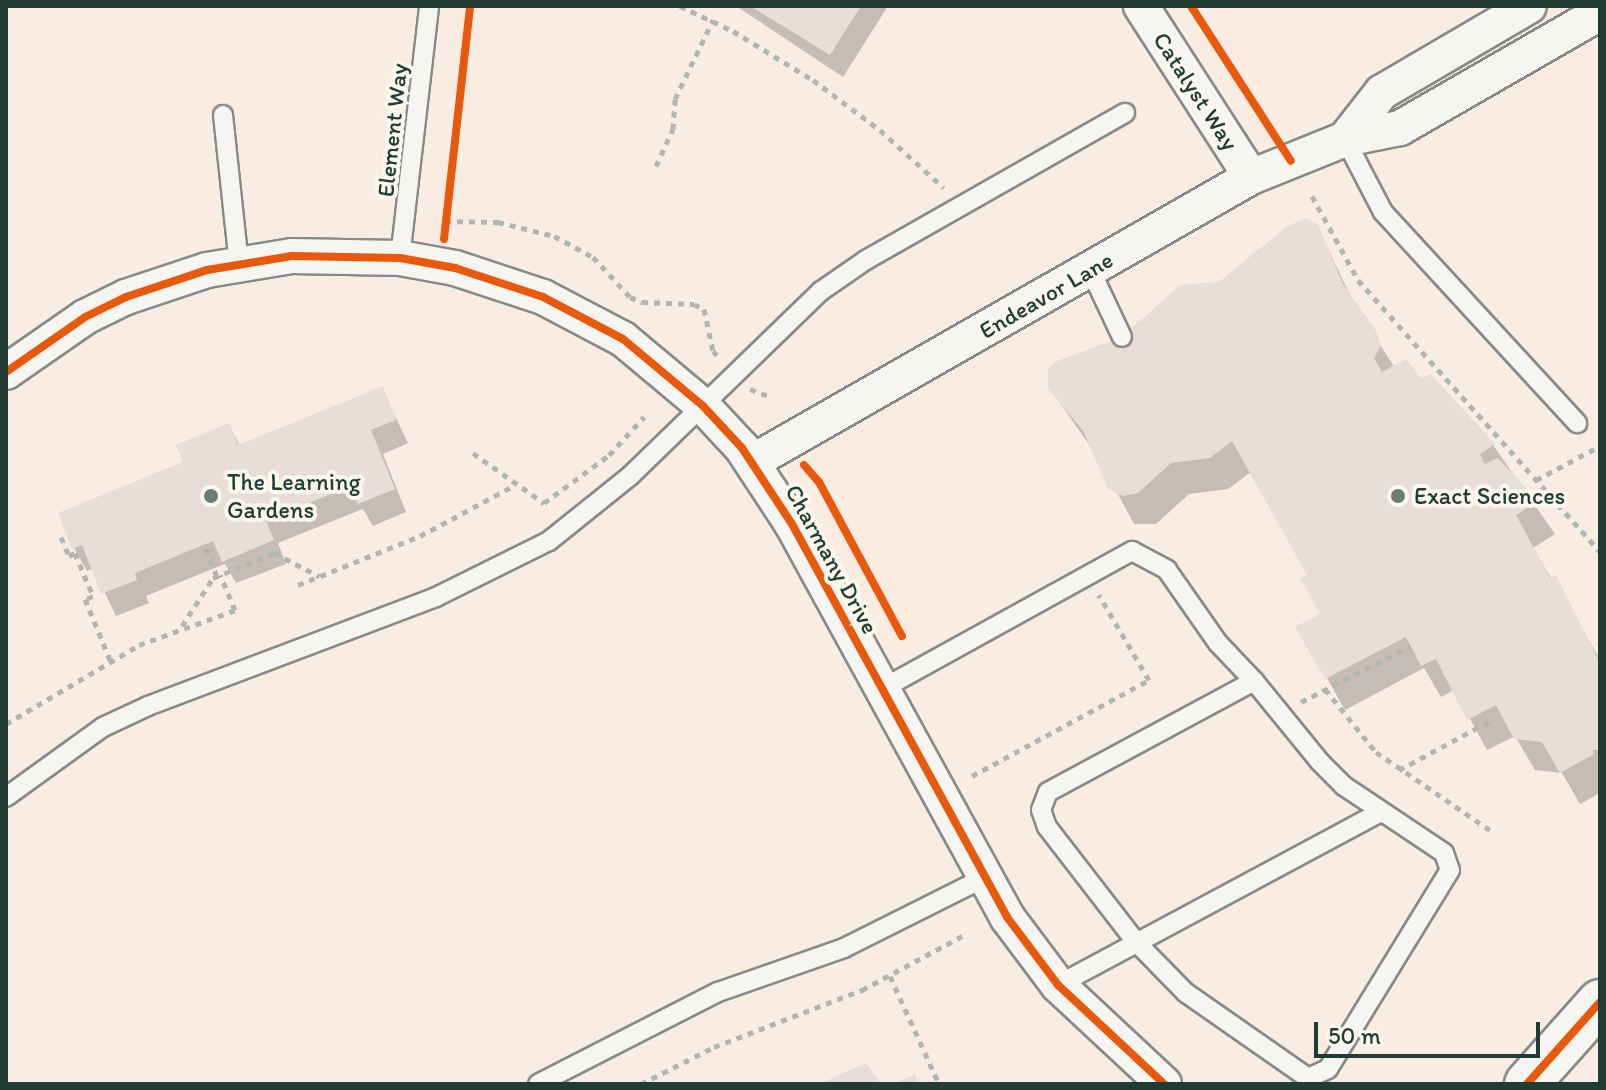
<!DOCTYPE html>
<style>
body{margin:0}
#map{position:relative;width:1606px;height:1090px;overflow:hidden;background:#f8f6f0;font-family:Itim,sans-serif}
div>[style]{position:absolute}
.built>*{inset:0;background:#f9ece3}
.shadow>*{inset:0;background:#0003}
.building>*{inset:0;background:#e9ddd8}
.path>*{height:5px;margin-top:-2.5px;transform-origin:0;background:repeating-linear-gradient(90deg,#b2b5b1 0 6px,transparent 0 12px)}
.roads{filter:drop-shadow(2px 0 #868b86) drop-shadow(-2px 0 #868b86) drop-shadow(0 2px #868b86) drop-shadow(0 -2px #868b86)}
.lane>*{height:18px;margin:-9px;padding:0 9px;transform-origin:9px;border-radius:9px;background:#f6f5f1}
.street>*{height:34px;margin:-17px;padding:0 17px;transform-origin:17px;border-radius:17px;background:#f6f5f1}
.secondary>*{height:44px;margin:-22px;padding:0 22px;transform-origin:22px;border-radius:22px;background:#f6f5f1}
.cycleway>*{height:8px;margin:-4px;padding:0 4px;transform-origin:4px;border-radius:4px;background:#e8590c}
.dots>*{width:22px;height:22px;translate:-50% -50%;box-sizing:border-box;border:4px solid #fbf7ec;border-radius:50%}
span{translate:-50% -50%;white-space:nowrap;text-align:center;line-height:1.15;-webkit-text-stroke:8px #fbf7ec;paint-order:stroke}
.street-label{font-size:24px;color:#1f3d34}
.poi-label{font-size:24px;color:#1f3d34}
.left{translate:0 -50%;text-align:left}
.frame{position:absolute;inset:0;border:8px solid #1f3d34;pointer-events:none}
.scale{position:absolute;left:1314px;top:1022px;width:226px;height:36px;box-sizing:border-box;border:4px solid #1f3d34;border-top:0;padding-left:10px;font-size:24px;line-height:28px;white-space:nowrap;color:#1f3d34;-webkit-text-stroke:6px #fbf7ec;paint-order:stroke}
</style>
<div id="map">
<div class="built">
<div style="clip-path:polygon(6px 6px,1600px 6px,1600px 1084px,6px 1084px)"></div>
</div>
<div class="shadow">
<div style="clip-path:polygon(736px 6px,888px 6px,843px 77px)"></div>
<div style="clip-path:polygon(1317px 225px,1355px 306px,1395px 368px,1421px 380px,1493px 445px,1555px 534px,1533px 548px,1600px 659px,1600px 793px,1580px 804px,1562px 773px,1535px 770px,1515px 736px,1487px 750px,1454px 690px,1441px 697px,1424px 668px,1345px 710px,1298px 627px,1323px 615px,1309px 576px,1251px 472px,1228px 489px,1189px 494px,1156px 524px,1134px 524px,1098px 457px,1050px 389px,1123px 338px)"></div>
<div style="clip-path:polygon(382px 389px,408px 443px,383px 454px,406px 512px,373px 526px,363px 509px,278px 543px,286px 564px,236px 583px,225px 564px,146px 596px,149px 603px,116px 616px,93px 568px,87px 571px,74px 548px,229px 425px,240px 446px)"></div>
</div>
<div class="building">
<div style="clip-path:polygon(750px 6px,861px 6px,830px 55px)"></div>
<div style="clip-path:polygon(1306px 218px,1318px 224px,1343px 284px,1377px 332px,1381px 345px,1374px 358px,1382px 372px,1406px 359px,1421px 378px,1431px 374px,1495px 444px,1480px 454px,1485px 464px,1498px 458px,1538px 501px,1516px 515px,1550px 578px,1556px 575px,1600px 663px,1600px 750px,1592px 750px,1594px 754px,1560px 773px,1542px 742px,1514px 739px,1496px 705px,1467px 720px,1436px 659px,1421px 666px,1406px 637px,1325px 679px,1295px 627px,1320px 614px,1300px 578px,1307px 575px,1232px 441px,1210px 458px,1171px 463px,1138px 493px,1123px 496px,1108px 489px,1084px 432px,1048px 389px,1048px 369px,1057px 361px,1122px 337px,1180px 285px,1219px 282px,1286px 227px)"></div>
<div style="clip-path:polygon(383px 386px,396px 420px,371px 430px,395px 489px,358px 504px,351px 486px,266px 520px,274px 540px,222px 562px,213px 541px,135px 573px,137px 580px,101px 594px,82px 545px,72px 549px,58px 513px,183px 462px,176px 445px,229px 423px,238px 445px)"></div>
<div style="clip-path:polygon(866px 1063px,881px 1084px,820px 1084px)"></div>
<div style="clip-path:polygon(915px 1074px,919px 1084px,895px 1084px)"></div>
</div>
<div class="path">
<div style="left:680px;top:6px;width:59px;rotate:25.3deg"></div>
<div style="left:733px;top:31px;width:94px;rotate:31.5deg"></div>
<div style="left:813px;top:80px;width:84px;rotate:36.7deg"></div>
<div style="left:880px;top:130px;width:86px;rotate:42.2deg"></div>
<div style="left:656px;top:166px;width:41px;rotate:-65.3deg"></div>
<div style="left:673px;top:129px;width:30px;rotate:-86deg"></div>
<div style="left:675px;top:99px;width:88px;rotate:-64.3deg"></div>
<div style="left:1312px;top:196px;width:96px;rotate:61.3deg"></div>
<div style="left:1358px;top:280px;width:364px;rotate:48.3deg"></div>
<div style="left:445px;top:221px;width:53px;rotate:1.1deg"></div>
<div style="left:498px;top:222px;width:58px;rotate:14deg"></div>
<div style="left:554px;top:236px;width:44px;rotate:28.3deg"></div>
<div style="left:593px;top:257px;width:54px;rotate:47.2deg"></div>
<div style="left:630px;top:297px;width:13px;rotate:23deg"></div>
<div style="left:642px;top:302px;width:52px;rotate:2.2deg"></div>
<div style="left:694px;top:304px;width:11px;rotate:27deg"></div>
<div style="left:704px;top:309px;width:43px;rotate:77.9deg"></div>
<div style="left:713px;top:351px;width:11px;rotate:45deg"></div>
<div style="left:750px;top:389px;width:19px;rotate:21deg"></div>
<div style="left:473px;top:453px;width:87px;rotate:35.2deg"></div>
<div style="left:544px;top:503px;width:81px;rotate:-36.4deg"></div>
<div style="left:609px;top:455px;width:52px;rotate:-47.4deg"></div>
<div style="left:1536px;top:480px;width:72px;rotate:-28deg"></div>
<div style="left:61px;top:537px;width:21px;rotate:67deg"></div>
<div style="left:69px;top:556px;width:7px;rotate:-27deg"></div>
<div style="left:75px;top:553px;width:47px;rotate:67.3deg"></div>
<div style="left:93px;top:596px;width:9px;rotate:159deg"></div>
<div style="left:85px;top:599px;width:66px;rotate:67.7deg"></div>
<div style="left:206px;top:548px;width:30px;rotate:69deg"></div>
<div style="left:298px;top:585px;width:131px;rotate:-21.9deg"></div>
<div style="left:420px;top:536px;width:108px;rotate:-28.2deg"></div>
<div style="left:182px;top:626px;width:57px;rotate:-57.1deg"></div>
<div style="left:213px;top:578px;width:66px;rotate:-22.3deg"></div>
<div style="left:274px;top:553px;width:51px;rotate:27.1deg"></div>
<div style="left:1325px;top:689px;width:81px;rotate:51deg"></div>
<div style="left:1376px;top:752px;width:138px;rotate:34.4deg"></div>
<div style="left:1301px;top:702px;width:123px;rotate:-27deg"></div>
<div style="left:6px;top:724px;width:155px;rotate:-30.7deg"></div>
<div style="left:139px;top:645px;width:102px;rotate:-20deg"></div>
<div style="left:235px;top:610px;width:38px;rotate:-113deg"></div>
<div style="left:1399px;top:770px;width:103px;rotate:-28.3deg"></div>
<div style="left:972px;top:776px;width:201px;rotate:-28.5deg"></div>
<div style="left:1149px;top:680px;width:99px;rotate:-120.5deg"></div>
<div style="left:890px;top:976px;width:119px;rotate:65.6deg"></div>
<div style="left:641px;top:1084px;width:82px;rotate:-26.9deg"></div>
<div style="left:714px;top:1047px;width:159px;rotate:-21.1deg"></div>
<div style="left:862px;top:990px;width:118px;rotate:-28.3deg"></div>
</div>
<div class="roads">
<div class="lane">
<div style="left:223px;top:115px;width:150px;rotate:83.9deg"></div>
<div style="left:1345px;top:139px;width:82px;rotate:62.5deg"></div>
<div style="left:1383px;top:212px;width:287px;rotate:47.4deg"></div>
<div style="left:400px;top:258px;width:254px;rotate:-83.4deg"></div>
<div style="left:1090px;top:269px;width:75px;rotate:64.8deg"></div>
<div style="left:880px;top:690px;width:288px;rotate:-28.9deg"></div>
<div style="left:1132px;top:551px;width:40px;rotate:28deg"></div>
<div style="left:1167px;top:570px;width:89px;rotate:55.1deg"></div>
<div style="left:1218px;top:643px;width:52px;rotate:46.5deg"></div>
<div style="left:1254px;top:681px;width:104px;rotate:50.8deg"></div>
<div style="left:1320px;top:762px;width:34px;rotate:45deg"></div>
<div style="left:1344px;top:786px;width:120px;rotate:33.8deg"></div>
<div style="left:1444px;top:853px;width:18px;rotate:71deg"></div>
<div style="left:1450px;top:870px;width:233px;rotate:121.5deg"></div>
<div style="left:1328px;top:1069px;width:22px;rotate:156deg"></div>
<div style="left:1308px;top:1078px;width:149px;rotate:-145.1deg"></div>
<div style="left:1186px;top:993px;width:71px;rotate:-134.4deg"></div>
<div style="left:1136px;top:942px;width:145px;rotate:-127.7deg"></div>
<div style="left:1047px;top:827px;width:18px;rotate:-109deg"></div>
<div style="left:1041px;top:810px;width:19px;rotate:-69deg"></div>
<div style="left:1048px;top:792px;width:234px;rotate:-28.3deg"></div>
<div style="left:6px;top:797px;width:120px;rotate:-35.8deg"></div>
<div style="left:103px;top:727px;width:50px;rotate:-25deg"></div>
<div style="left:148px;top:706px;width:308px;rotate:-20.7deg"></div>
<div style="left:436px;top:597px;width:126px;rotate:-26.4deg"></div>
<div style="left:549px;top:541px;width:104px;rotate:-38.7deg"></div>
<div style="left:630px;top:476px;width:266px;rotate:-44.1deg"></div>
<div style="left:821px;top:291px;width:55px;rotate:-34.6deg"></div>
<div style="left:866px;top:260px;width:298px;rotate:-29.6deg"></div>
<div style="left:1058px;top:985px;width:366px;rotate:-28.2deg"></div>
<div style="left:538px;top:1084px;width:202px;rotate:-27.1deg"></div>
<div style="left:718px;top:992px;width:133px;rotate:-19.2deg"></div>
<div style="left:844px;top:948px;width:154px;rotate:-26.6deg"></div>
</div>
<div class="street">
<div style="left:1141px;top:6px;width:203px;rotate:57.2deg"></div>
<div style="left:1345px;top:139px;width:60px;rotate:-51.8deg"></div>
<div style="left:1382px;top:92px;width:170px;rotate:-30.3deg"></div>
<div style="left:6px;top:372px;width:96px;rotate:-34.8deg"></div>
<div style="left:85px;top:317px;width:46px;rotate:-26deg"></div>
<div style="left:126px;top:297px;width:85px;rotate:-18.4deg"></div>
<div style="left:207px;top:270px;width:86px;rotate:-9.4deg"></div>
<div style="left:292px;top:256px;width:108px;rotate:1.1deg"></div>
<div style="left:400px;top:258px;width:56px;rotate:10.3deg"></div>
<div style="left:455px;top:268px;width:93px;rotate:18.2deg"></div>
<div style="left:543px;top:297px;width:90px;rotate:27.7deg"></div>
<div style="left:623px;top:339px;width:104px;rotate:39.9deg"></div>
<div style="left:703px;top:406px;width:57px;rotate:47.1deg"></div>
<div style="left:742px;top:448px;width:91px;rotate:56.7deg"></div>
<div style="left:792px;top:524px;width:448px;rotate:61.3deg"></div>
<div style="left:1007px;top:917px;width:85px;rotate:53.1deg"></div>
<div style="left:1058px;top:985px;width:145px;rotate:43deg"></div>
<div style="left:752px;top:462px;width:575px;rotate:-29.73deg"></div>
<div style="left:1251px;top:177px;width:101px;rotate:-22deg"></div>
<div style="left:1345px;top:139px;width:56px;rotate:-11.3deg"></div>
<div style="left:1400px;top:128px;width:231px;rotate:-29.9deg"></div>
</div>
<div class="secondary">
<div style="left:1527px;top:1084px;width:110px;rotate:-48.3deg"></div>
</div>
</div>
<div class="cycleway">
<div style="left:1191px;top:6px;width:184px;rotate:57.2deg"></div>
<div style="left:444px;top:239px;width:234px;rotate:-83.6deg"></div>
<div style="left:6px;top:372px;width:96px;rotate:-34.8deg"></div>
<div style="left:85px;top:317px;width:46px;rotate:-26deg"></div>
<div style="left:126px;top:297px;width:85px;rotate:-18.4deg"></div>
<div style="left:207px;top:270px;width:86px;rotate:-9.4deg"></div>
<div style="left:292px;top:256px;width:108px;rotate:1.1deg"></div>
<div style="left:400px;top:258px;width:56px;rotate:10.3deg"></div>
<div style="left:455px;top:268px;width:93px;rotate:18.2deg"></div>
<div style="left:543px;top:297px;width:90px;rotate:27.7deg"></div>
<div style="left:623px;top:339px;width:104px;rotate:39.9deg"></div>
<div style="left:703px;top:406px;width:57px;rotate:47.1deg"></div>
<div style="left:742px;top:448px;width:91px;rotate:56.7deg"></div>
<div style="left:792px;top:524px;width:448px;rotate:61.3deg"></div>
<div style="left:1007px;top:917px;width:85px;rotate:53.1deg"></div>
<div style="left:1058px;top:985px;width:145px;rotate:43deg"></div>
<div style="left:804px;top:465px;width:23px;rotate:49deg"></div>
<div style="left:819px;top:482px;width:175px;rotate:61.7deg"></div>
<div style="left:1527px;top:1084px;width:110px;rotate:-48.3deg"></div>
</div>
<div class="dots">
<div style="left:211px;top:496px;background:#6b7e76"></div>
<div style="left:1398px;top:496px;background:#6b7e76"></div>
</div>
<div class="street-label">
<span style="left:1196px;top:91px;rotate:57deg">Catalyst Way</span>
<span style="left:392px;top:130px;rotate:-84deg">Element Way</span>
<span style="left:1046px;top:295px;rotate:-30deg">Endeavor Lane</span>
<span style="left:832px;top:559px;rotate:61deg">Charmany Drive</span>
</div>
<div class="poi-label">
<span class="left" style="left:227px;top:496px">The Learning<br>Gardens</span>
<span class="left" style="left:1414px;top:496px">Exact Sciences</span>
</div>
<div class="frame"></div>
<div class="scale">50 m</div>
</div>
